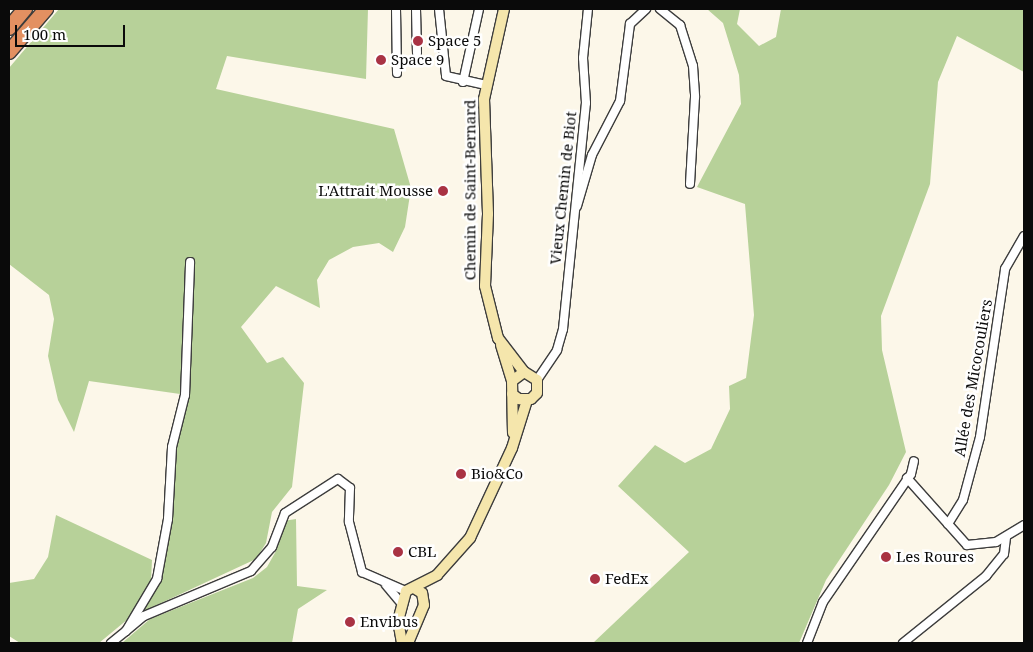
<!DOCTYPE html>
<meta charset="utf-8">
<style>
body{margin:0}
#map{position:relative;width:1033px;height:652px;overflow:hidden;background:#fcf7e9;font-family:"Noto Serif",serif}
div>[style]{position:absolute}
.forest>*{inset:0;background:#b7d199}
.roads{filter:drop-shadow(1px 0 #3d3d3d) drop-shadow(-1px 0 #3d3d3d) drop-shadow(0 1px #3d3d3d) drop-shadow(0 -1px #3d3d3d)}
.minor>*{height:8px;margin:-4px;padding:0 4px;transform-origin:4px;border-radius:4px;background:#fff}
.secondary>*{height:10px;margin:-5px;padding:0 5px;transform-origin:5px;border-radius:5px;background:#f5e6ac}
.motorway>*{height:14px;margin:-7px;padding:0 7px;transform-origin:7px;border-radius:7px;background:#e39061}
.dots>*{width:14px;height:14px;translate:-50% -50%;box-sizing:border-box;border:2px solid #fff;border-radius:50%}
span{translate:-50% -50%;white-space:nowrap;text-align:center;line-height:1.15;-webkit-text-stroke:5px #fff;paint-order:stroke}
.poi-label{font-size:15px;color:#0a0a0a}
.left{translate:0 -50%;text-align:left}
.right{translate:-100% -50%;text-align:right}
.street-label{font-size:15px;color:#0a0a0a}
.frame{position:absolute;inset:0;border:10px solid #0a0a0a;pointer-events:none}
.scale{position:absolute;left:15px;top:25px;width:110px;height:22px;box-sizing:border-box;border:2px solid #0a0a0a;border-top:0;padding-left:6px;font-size:15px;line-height:18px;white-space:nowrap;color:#0a0a0a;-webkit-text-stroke:4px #fff;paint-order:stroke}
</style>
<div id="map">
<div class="forest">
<div style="clip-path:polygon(59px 9px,368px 9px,366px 79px,227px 56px,216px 89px,394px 129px,411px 188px,405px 227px,393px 252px,379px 243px,353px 247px,329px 260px,317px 280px,320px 308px,276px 286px,241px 327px,267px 363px,283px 357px,304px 383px,292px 487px,272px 512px,266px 543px,256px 559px,144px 611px,164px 563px,180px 394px,89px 381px,74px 432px,58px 400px,48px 356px,54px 319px,49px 295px,9px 264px,9px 68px)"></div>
<div style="clip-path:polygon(707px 9px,740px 9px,737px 24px,759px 46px,776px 37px,781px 9px,1024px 9px,1024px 72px,957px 36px,938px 82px,930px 184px,881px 316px,882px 350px,906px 452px,889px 485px,826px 580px,799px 643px,593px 643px,689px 552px,618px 486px,655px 445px,685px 463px,711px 449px,730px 409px,729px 386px,746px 378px,754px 315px,745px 204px,697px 187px,741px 104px,739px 75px,723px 23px)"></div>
<div style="clip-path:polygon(56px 515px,152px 560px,151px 581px,128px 619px,99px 643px,20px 643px,9px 636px,9px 583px,34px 579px,48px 557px)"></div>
<div style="clip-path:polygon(296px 519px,297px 586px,327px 590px,298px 609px,292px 643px,122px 643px,150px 619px,253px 578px,267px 567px,276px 551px,283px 521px)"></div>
</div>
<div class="roads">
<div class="minor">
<div style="left:396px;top:9px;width:64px;rotate:89.1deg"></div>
<div style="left:416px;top:9px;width:44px;rotate:88.7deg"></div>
<div style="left:439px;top:9px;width:67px;rotate:84deg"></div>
<div style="left:446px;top:76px;width:41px;rotate:12.7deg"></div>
<div style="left:660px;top:9px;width:26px;rotate:39deg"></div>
<div style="left:680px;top:25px;width:43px;rotate:72.4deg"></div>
<div style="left:693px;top:66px;width:31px;rotate:86deg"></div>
<div style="left:695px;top:97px;width:87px;rotate:93.3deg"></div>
<div style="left:463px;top:82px;width:75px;rotate:-77.6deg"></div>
<div style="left:577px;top:206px;width:53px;rotate:-73.6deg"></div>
<div style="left:592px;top:155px;width:61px;rotate:-62.6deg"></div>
<div style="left:620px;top:101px;width:78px;rotate:-82.6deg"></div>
<div style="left:630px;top:24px;width:22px;rotate:-43deg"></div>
<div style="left:537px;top:380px;width:36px;rotate:-56deg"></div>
<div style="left:557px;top:350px;width:22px;rotate:-74deg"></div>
<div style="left:563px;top:329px;width:227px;rotate:-84.2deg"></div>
<div style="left:586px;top:103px;width:45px;rotate:-93.8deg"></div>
<div style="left:583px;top:58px;width:49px;rotate:-84.2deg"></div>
<div style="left:907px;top:478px;width:90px;rotate:48.2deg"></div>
<div style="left:967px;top:545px;width:29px;rotate:-6deg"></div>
<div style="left:996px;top:542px;width:33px;rotate:-31deg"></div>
<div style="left:948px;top:524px;width:28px;rotate:-58deg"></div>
<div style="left:963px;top:500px;width:65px;rotate:-74.9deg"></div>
<div style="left:980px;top:437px;width:170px;rotate:-81.5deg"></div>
<div style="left:1005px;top:269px;width:38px;rotate:-60deg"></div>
<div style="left:386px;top:585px;width:25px;rotate:50deg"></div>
<div style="left:126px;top:631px;width:23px;rotate:-40deg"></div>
<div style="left:144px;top:616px;width:116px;rotate:-22.8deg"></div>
<div style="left:251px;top:571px;width:32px;rotate:-49deg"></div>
<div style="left:272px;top:547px;width:36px;rotate:-69deg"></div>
<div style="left:285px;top:513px;width:63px;rotate:-32.7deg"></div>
<div style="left:338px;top:479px;width:15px;rotate:37deg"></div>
<div style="left:350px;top:488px;width:34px;rotate:92deg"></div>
<div style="left:349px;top:522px;width:52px;rotate:75.4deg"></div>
<div style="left:362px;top:572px;width:48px;rotate:23.4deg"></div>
<div style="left:111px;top:643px;width:19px;rotate:-39deg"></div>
<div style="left:126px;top:631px;width:61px;rotate:-59.2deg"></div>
<div style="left:157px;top:579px;width:61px;rotate:-79.6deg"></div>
<div style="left:168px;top:519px;width:72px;rotate:-86.8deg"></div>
<div style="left:172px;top:447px;width:54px;rotate:-76deg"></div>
<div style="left:185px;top:395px;width:133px;rotate:-87.8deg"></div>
<div style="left:807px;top:643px;width:44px;rotate:-68.7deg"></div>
<div style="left:823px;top:602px;width:155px;rotate:-55.5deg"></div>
<div style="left:911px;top:474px;width:13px;rotate:-77deg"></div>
<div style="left:903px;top:643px;width:107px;rotate:-38.9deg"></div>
<div style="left:986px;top:576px;width:28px;rotate:-51deg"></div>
<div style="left:1004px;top:554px;width:17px;rotate:-83deg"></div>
</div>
<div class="secondary">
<div style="left:504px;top:9px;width:92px;rotate:102.5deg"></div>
<div style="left:484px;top:99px;width:115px;rotate:88deg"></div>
<div style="left:488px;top:214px;width:72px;rotate:92.4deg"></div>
<div style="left:485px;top:286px;width:54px;rotate:76deg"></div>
<div style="left:498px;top:338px;width:43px;rotate:52.6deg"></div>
<div style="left:501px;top:345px;width:38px;rotate:73deg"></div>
<div style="left:512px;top:394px;width:9px;rotate:36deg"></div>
<div style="left:519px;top:399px;width:12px"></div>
<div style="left:531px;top:399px;width:8px;rotate:-45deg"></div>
<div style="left:537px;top:393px;width:13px;rotate:-90deg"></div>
<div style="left:537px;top:380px;width:15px;rotate:-148deg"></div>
<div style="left:524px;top:372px;width:15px;rotate:143deg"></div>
<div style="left:512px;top:381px;width:52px;rotate:88.9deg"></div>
<div style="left:402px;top:643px;width:22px;rotate:-100deg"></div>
<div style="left:398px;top:621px;width:31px;rotate:-75deg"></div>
<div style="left:406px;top:591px;width:35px;rotate:-27deg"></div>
<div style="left:437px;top:575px;width:50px;rotate:-48.3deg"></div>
<div style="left:470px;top:538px;width:99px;rotate:-65deg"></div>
<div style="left:512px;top:448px;width:50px;rotate:-72.6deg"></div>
<div style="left:408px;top:643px;width:41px;rotate:-67.2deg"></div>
<div style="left:424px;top:605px;width:12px;rotate:-99deg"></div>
<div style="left:422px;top:593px;width:9px;rotate:-148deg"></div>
</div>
<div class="motorway">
<div style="left:9px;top:28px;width:25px;rotate:-50deg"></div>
<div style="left:9px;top:52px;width:57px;rotate:-49.3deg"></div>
</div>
</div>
<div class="dots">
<div style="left:418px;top:41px;background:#a93344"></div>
<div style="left:381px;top:60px;background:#a93344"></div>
<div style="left:443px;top:191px;background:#a93344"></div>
<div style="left:461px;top:474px;background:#a93344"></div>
<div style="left:398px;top:552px;background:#a93344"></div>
<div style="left:886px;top:557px;background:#a93344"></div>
<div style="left:595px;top:579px;background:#a93344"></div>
<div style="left:350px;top:622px;background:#a93344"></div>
</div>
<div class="poi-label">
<span class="left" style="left:428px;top:41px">Space 5</span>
<span class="left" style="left:391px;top:60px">Space 9</span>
<span class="right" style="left:433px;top:191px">L'Attrait Mousse</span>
<span class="left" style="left:471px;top:474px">Bio&amp;Co</span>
<span class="left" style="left:408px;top:552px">CBL</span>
<span class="left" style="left:896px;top:557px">Les Roures</span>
<span class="left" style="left:605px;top:579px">FedEx</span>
<span class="left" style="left:360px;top:622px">Envibus</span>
</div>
<div class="street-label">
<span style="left:563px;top:188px;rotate:-84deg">Vieux Chemin de Biot</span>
<span style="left:470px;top:190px;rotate:-90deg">Chemin de Saint-Bernard</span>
<span style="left:973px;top:378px;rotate:-80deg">Allée des Micocouliers</span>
</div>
<div class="frame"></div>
<div class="scale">100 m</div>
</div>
